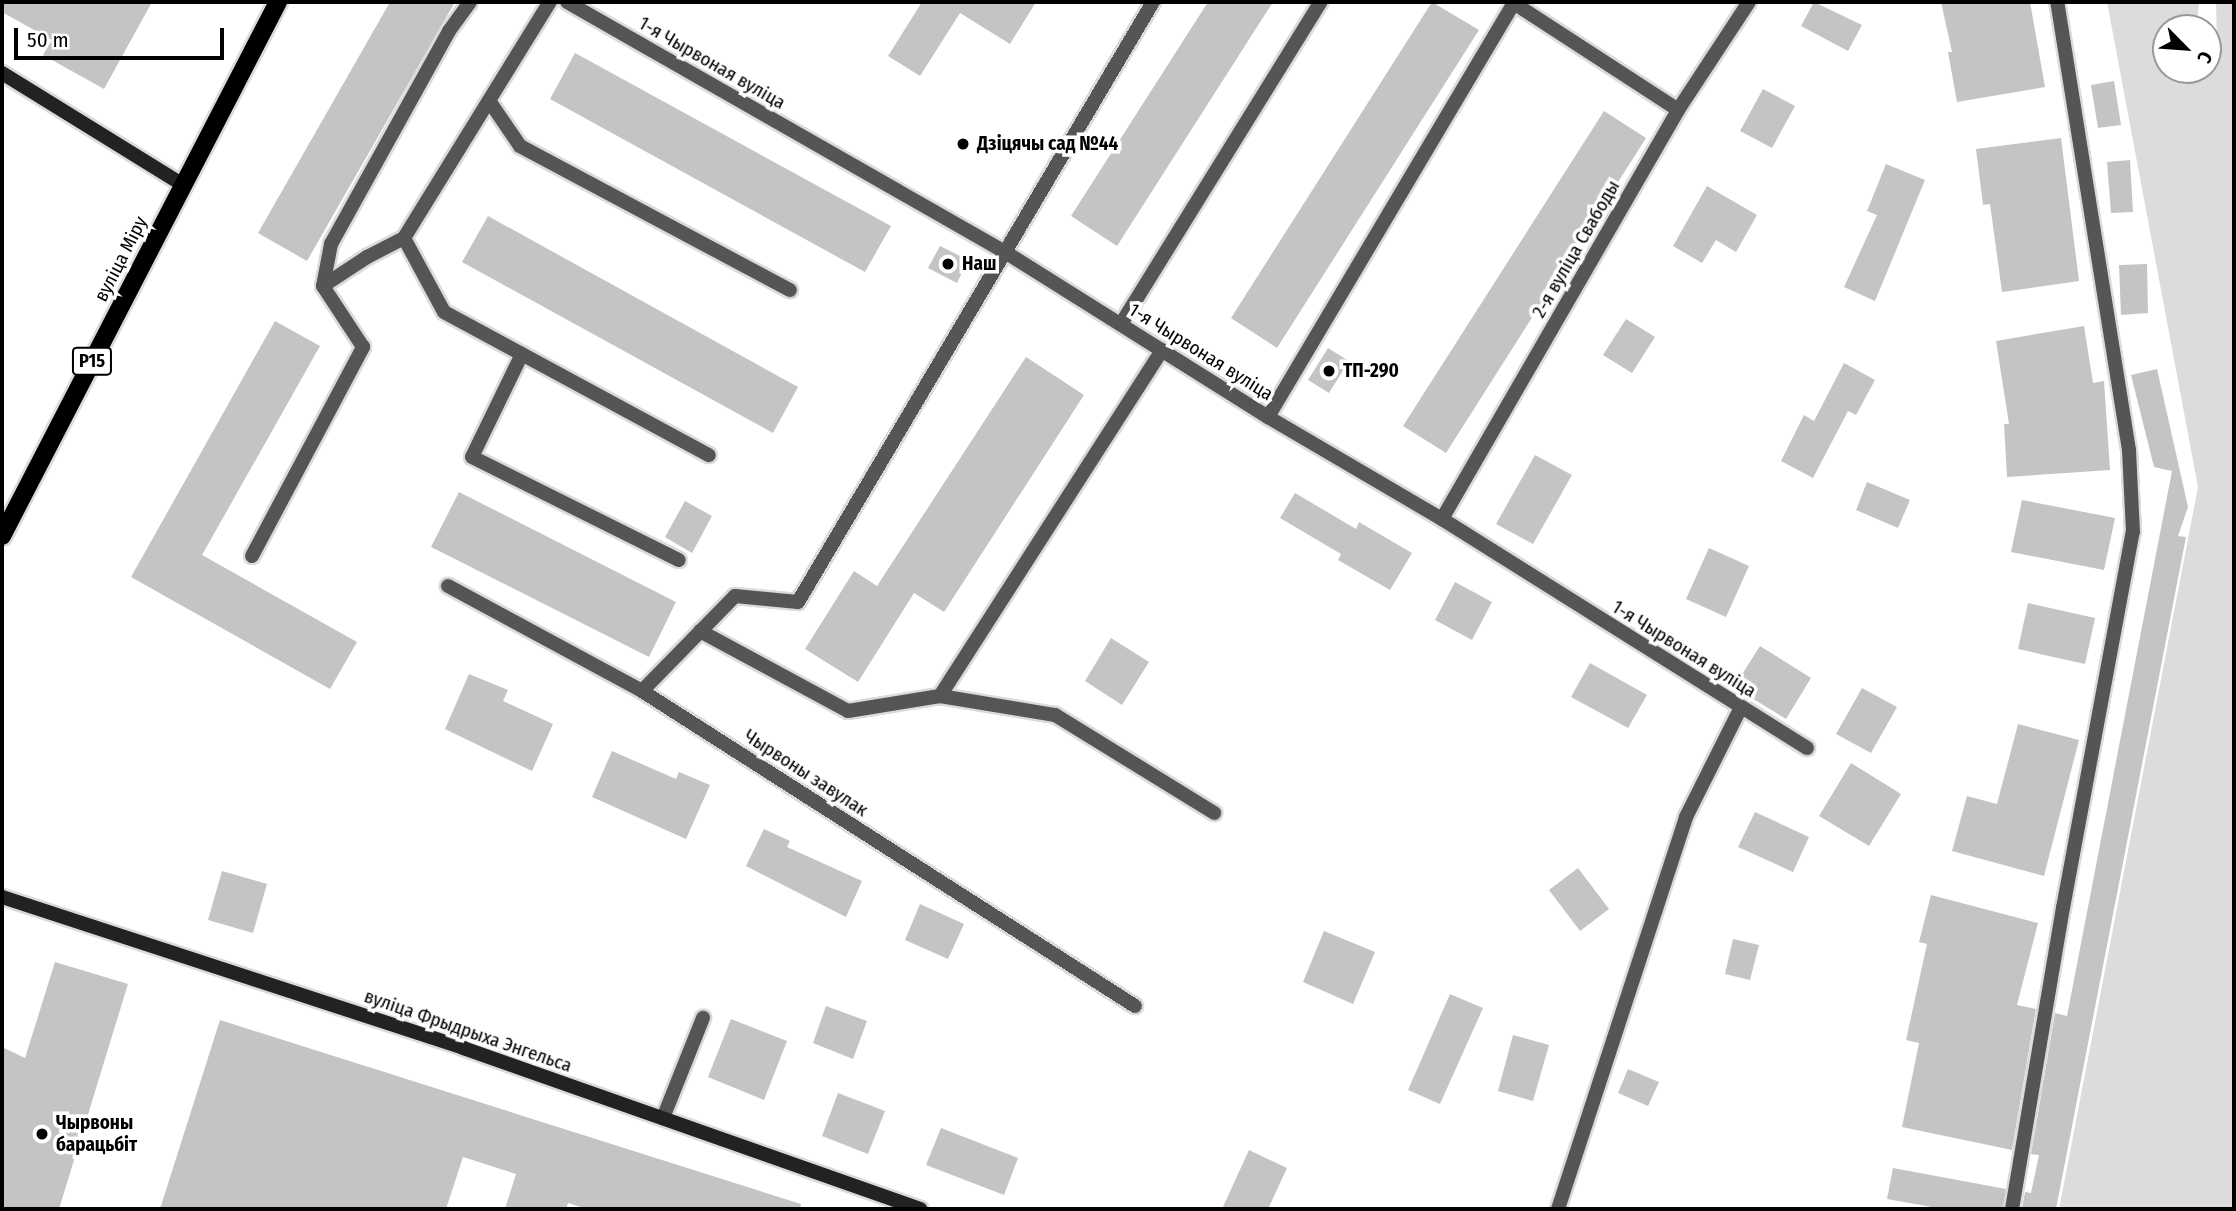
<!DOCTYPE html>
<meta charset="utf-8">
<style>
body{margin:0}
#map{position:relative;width:2236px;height:1211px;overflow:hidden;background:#fff;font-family:"Fira Sans Condensed",sans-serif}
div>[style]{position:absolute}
.green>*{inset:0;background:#dcdcdc}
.building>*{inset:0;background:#c4c4c4}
.roads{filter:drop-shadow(2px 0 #dbdbdb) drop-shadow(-2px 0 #dbdbdb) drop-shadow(0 2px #dbdbdb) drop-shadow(0 -2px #dbdbdb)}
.lane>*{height:14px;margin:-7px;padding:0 7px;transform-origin:7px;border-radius:7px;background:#555}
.street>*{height:14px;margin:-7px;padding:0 7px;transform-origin:7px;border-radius:7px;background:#555}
.secondary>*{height:14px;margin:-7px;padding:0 7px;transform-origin:7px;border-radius:7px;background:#222}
.primary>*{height:18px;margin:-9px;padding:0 9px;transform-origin:9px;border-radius:9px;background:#000}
.dots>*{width:19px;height:19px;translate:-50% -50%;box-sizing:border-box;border:4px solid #fff;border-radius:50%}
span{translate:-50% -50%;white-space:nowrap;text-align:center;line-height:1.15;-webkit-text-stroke:7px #fff;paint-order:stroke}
.shield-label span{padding:2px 5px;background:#fff;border:2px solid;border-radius:5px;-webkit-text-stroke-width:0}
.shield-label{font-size:18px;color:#000;font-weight:700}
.street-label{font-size:19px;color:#000}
.poi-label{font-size:19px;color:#000;font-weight:700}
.left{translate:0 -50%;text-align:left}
.frame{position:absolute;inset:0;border:4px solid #000;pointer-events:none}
.north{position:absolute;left:2152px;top:14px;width:70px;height:70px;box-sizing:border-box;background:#fff;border:2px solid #999;border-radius:50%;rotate:115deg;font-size:19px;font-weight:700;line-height:28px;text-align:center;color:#000}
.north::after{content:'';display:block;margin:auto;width:24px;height:32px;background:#000;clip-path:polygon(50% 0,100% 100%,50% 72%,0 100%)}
.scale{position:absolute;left:14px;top:28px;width:210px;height:32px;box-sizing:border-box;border:4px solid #000;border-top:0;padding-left:9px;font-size:21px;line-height:24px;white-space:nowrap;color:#000;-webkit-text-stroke:5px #fff;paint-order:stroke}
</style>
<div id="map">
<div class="green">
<div style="clip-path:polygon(2107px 2px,2199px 2px,2198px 15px,2205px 28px,2166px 28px,2166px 70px,2208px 70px,2208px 33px,2217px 48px,2216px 2px,2234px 2px,2234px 1209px,2059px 1209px,2198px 487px)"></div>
</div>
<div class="building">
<div style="clip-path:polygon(2px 2px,152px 2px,104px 89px,43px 55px,52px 40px,2px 12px)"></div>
<div style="clip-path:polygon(390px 2px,455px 2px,307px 261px,258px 233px)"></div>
<div style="clip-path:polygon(922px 2px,1036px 2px,1010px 44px,960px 13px,920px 76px,888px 56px)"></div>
<div style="clip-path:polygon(1208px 2px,1273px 2px,1117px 246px,1071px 216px)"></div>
<div style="clip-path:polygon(1432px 2px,1479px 30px,1277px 348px,1231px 318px)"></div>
<div style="clip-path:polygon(1814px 2px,1862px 25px,1848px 51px,1801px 26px)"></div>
<div style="clip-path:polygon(1941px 2px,2030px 2px,2045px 87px,1957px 102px,1948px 52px,1952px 52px)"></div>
<div style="clip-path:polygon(575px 53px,891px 226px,865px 272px,550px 99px)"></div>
<div style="clip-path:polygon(2114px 81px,2121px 125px,2098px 128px,2091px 85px)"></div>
<div style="clip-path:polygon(1763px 89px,1795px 106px,1772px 148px,1740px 131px)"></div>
<div style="clip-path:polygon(1604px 111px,1646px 138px,1446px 453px,1403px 426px)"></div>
<div style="clip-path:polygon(2061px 138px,2079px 281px,2002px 292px,1990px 204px,1983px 205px,1976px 149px)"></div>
<div style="clip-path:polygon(2130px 160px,2133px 212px,2111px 213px,2107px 162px)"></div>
<div style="clip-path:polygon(1886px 164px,1925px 180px,1875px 301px,1844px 287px,1877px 215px,1867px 211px)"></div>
<div style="clip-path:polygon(1707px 186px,1757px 215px,1736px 252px,1716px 240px,1702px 263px,1673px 246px)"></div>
<div style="clip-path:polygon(488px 216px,798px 387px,773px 433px,462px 262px)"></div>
<div style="clip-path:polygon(940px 246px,968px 260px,957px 283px,928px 268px)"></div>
<div style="clip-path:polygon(2147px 264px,2148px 313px,2121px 315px,2119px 265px)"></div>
<div style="clip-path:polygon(1626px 319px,1655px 337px,1632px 373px,1603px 355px)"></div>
<div style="clip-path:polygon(275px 321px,320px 346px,202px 555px,357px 642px,330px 689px,131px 577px)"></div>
<div style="clip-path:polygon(2084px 326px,2093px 383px,2104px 381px,2110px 470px,2007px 477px,2004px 424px,2009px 424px,1996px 341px)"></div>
<div style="clip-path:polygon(1328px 348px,1349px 361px,1329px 393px,1308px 380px)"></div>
<div style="clip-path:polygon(1026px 357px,1084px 395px,944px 612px,914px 593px,858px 682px,805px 649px,854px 571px,877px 586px)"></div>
<div style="clip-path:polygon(1844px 363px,1875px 380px,1856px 415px,1848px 411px,1813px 478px,1781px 461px,1804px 415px,1814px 421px)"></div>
<div style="clip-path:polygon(2157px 369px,2188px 507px,2178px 536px,2186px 537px,2056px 1209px,2022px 1209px,2025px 1192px,2031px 1193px,2039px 1155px,2031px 1154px,2055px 1013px,2067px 1016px,2172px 471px,2154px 467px,2131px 375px)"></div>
<div style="clip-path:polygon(1535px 455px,1572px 475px,1533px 544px,1496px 524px)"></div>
<div style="clip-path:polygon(1867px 482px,1910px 500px,1898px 528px,1856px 510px)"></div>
<div style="clip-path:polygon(459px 492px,676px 602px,649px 657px,431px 547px)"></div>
<div style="clip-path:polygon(1295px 493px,1356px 529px,1359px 522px,1412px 553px,1390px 590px,1338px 560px,1341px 554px,1280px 518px)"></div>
<div style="clip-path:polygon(2022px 500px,2115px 518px,2104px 570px,2011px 552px)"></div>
<div style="clip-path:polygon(685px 501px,712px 516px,692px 553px,665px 537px)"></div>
<div style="clip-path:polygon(1709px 548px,1749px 566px,1726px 617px,1686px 599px)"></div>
<div style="clip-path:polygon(1455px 582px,1492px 602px,1472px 640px,1435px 620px)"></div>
<div style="clip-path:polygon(2028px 603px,2095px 618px,2085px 664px,2018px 649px)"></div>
<div style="clip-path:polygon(1111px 638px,1149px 662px,1122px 705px,1085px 681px)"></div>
<div style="clip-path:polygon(1760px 646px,1811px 678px,1786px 719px,1734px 687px)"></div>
<div style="clip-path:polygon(1590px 663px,1647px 695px,1628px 728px,1571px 697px)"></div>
<div style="clip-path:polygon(469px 674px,508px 690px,503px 701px,553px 724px,532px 771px,445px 729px)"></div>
<div style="clip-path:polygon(1862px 688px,1897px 707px,1871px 753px,1836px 734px)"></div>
<div style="clip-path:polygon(2018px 724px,2079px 740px,2044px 876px,1952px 851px,1967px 796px,1997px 804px)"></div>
<div style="clip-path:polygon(612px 751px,676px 779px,679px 772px,710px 785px,686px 839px,592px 797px)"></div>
<div style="clip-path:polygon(1851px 763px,1901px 794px,1869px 846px,1819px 816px)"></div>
<div style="clip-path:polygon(1755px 812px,1809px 837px,1793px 872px,1738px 847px)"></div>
<div style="clip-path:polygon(764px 829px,790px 841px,787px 847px,862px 881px,846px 917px,746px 866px)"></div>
<div style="clip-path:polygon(1578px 868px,1609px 909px,1580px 931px,1549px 890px)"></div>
<div style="clip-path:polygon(222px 871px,267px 884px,253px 933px,208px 920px)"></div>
<div style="clip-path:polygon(1931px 895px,2038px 923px,2017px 1005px,2036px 1009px,2012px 1150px,1902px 1127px,1919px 1043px,1906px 1040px,1927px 944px,1919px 942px)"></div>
<div style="clip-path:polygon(920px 904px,964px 924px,948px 959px,905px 940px)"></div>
<div style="clip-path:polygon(1324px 931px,1375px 952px,1353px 1004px,1303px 982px)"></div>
<div style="clip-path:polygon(1733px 939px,1759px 945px,1750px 980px,1725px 974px)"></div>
<div style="clip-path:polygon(55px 962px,128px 984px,59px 1209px,2px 1209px,2px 1047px,25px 1058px)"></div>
<div style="clip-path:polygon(1450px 994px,1483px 1008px,1440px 1104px,1408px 1090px)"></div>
<div style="clip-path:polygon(826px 1006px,867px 1021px,853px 1059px,813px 1043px)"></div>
<div style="clip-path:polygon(731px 1019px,787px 1041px,764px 1100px,708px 1077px)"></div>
<div style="clip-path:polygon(220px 1020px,801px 1204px,800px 1209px,587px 1209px,568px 1203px,566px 1209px,505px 1209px,516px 1174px,463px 1157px,446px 1209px,160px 1209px)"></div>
<div style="clip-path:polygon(1513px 1035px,1549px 1045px,1533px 1101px,1498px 1091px)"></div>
<div style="clip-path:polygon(1628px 1069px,1659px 1082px,1648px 1106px,1618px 1093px)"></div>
<div style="clip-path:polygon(838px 1093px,885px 1111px,868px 1154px,822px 1136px)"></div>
<div style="clip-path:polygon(941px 1128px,1018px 1158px,1004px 1195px,926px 1165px)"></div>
<div style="clip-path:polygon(1249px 1150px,1287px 1168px,1268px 1209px,1222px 1209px)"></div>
<div style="clip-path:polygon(1893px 1168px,2006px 1189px,2003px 1209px,1943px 1209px,1887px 1199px)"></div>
</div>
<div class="roads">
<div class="lane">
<div style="left:1512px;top:2px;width:198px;rotate:33deg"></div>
<div style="left:490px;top:102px;width:53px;rotate:55.7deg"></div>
<div style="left:520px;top:146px;width:306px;rotate:28.1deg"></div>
<div style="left:404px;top:238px;width:84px;rotate:61.6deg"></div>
<div style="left:444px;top:312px;width:301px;rotate:28.4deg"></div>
<div style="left:323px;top:286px;width:43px;rotate:-79.2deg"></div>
<div style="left:331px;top:244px;width:244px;rotate:-61deg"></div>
<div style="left:449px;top:31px;width:36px;rotate:-54deg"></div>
<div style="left:1121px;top:324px;width:379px;rotate:-58.2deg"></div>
<div style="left:522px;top:354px;width:114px;rotate:115.9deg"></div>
<div style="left:472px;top:457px;width:231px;rotate:26.5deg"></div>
<div style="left:1268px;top:417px;width:482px;rotate:-59.3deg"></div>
<div style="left:252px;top:556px;width:237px;rotate:-62deg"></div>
<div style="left:363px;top:347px;width:73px;rotate:-123.3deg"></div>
<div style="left:323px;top:286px;width:53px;rotate:-33.4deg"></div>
<div style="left:367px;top:257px;width:42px;rotate:-27.2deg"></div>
<div style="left:404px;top:238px;width:278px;rotate:-58.3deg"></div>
<div style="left:700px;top:631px;width:168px;rotate:28.4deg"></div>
<div style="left:848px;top:711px;width:93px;rotate:-9.3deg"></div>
<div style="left:940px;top:696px;width:117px;rotate:9.4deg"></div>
<div style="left:1055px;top:715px;width:187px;rotate:31.6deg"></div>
<div style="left:940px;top:696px;width:411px;rotate:-57.3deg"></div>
<div style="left:663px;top:1118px;width:108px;rotate:-68.2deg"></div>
<div style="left:1558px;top:1209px;width:412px;rotate:-71.9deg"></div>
<div style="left:1686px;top:817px;width:123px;rotate:-63.4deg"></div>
<div style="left:2012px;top:1209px;width:305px;rotate:-80.4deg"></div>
<div style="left:2063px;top:908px;width:382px;rotate:-79.5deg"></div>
<div style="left:2133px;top:532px;width:82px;rotate:-92.8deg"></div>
<div style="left:2129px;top:450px;width:454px;rotate:-99.1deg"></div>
</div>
<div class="street">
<div style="left:567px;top:2px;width:504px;rotate:29.72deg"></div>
<div style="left:1005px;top:252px;width:310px;rotate:32.1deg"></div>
<div style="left:1268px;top:417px;width:202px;rotate:30.4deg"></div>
<div style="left:1442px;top:519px;width:431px;rotate:32.1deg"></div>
<div style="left:1442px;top:519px;width:472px;rotate:-60deg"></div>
<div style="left:1678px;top:110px;width:129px;rotate:-56.7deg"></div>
<div style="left:448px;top:586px;width:221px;rotate:28.4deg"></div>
<div style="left:642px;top:691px;width:585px;rotate:32.58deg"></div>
<div style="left:642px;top:691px;width:133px;rotate:-45.6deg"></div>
<div style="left:735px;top:596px;width:63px;rotate:5.4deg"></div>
<div style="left:798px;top:602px;width:697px;rotate:-59.39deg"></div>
</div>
<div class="secondary">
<div style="left:2px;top:73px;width:213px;rotate:31.7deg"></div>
<div style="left:2px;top:897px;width:485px;rotate:18.1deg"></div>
<div style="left:463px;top:1048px;width:485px;rotate:19.4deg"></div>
</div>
<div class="primary">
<div style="left:2px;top:536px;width:601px;rotate:-62.67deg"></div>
</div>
</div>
<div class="dots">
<div style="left:963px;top:144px;background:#000"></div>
<div style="left:948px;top:264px;background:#000"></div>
<div style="left:1329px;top:371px;background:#000"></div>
<div style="left:42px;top:1134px;background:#000"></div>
</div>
<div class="shield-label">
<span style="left:92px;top:361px">Р15</span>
</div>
<div class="street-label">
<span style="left:712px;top:63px;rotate:30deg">1-я Чырвоная вуліца</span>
<span style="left:1576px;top:249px;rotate:-60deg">2-я вуліца Свабоды</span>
<span style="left:121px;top:259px;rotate:-63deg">вуліца Міру</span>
<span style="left:1201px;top:352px;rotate:32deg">1-я Чырвоная вуліца</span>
<span style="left:1684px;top:649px;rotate:32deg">1-я Чырвоная вуліца</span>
<span style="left:806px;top:773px;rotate:33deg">Чырвоны завулак</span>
<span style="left:468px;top:1031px;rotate:19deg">вуліца Фрыдрыха Энгельса</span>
</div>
<div class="poi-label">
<span class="left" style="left:977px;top:144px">Дзіцячы сад №44</span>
<span class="left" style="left:962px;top:264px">Наш</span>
<span class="left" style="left:1343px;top:371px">ТП-290</span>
<span class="left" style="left:56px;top:1134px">Чырвоны<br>барацьбіт</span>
</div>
<div class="frame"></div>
<div class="north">С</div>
<div class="scale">50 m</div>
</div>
